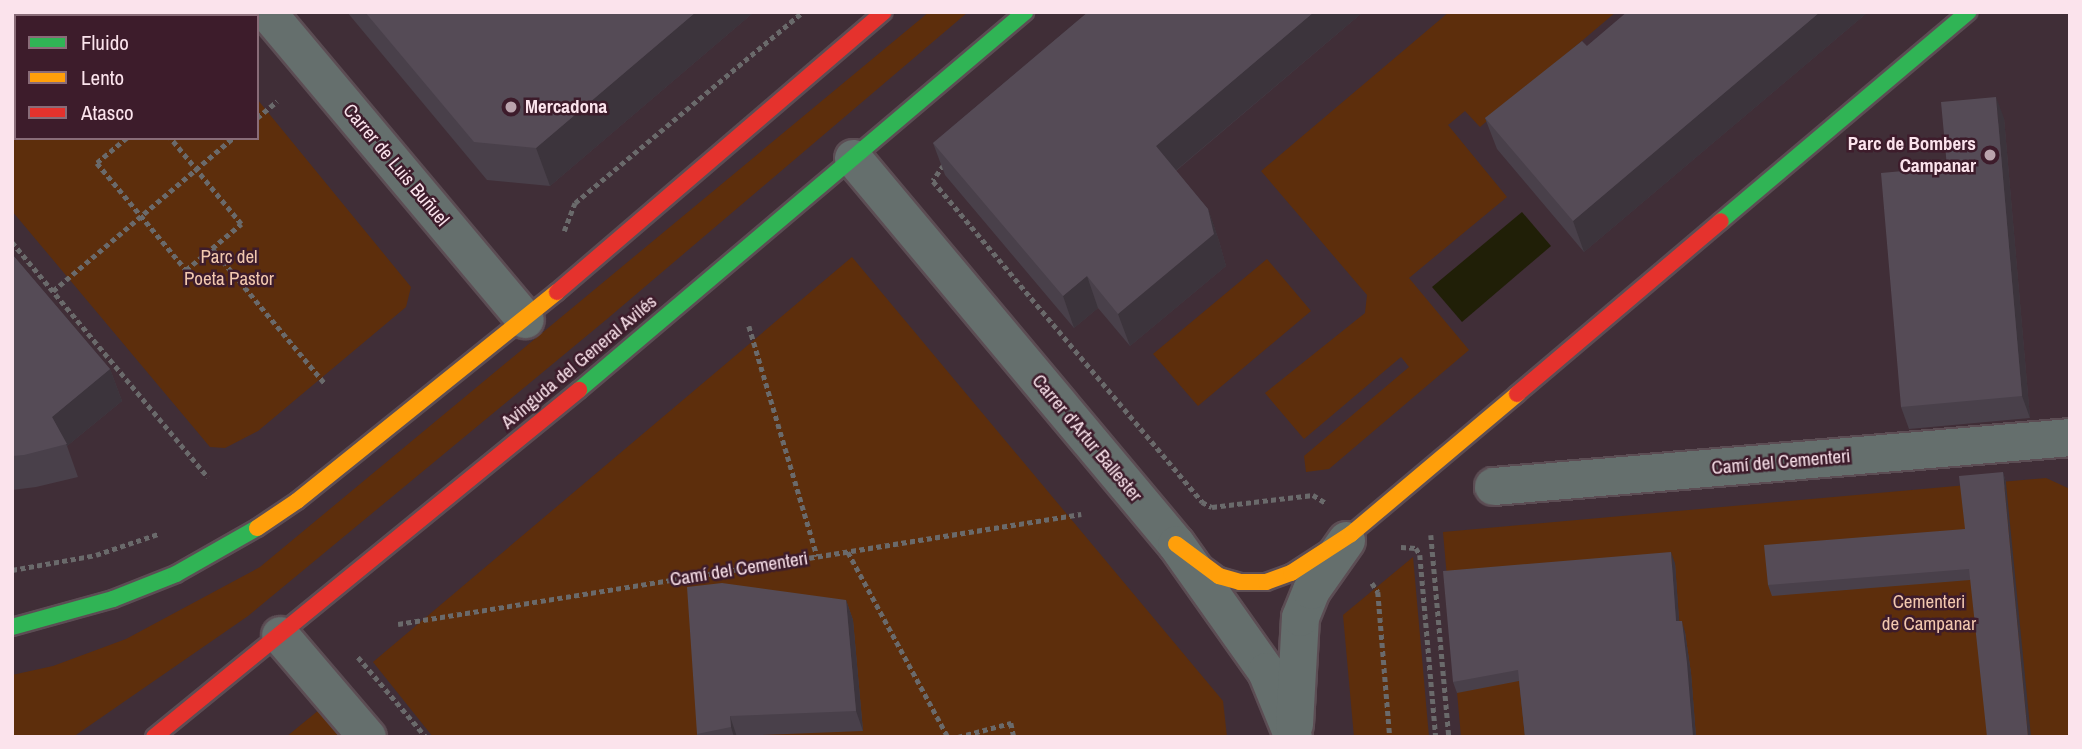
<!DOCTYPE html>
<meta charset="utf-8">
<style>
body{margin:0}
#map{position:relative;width:2082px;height:749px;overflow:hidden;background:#402e37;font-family:"Archivo Narrow",sans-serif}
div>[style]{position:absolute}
.green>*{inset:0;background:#5d2e0c}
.water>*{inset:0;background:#201f07}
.path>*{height:4.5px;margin-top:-2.25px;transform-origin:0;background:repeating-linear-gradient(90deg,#6a6a6b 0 5px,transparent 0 8.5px)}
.roads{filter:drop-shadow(2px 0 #5c4d54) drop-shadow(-2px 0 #5c4d54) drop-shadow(0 2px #5c4d54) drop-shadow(0 -2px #5c4d54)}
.street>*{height:37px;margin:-18.5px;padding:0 18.5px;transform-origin:18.5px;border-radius:18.5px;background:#656f6d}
.fast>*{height:16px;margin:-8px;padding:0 8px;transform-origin:8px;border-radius:8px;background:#30b455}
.slow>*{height:16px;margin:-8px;padding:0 8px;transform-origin:8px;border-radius:8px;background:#ff9f0a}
.jam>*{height:16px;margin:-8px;padding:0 8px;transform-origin:8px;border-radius:8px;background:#e5322d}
.wall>*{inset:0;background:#49404a}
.shaded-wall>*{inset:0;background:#3c343c}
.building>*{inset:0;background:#554b56}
.dots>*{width:19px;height:19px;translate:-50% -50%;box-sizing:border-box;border:4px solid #3d1c2b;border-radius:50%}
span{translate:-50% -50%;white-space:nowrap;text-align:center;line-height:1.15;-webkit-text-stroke:5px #3d1c2b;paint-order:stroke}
.poi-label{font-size:19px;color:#fbe3ec;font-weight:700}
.left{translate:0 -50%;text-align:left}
.right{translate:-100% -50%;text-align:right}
.street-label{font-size:19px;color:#fbe3ec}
.park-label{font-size:19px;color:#f2c8af}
.frame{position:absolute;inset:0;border:14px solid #fbe3ec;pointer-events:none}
.legend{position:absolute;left:14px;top:14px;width:245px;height:126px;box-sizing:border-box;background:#3d1c2b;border:2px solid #896c78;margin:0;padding:9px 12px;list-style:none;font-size:21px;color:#fbe3ec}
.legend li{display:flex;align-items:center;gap:14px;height:35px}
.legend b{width:35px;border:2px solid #896c78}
</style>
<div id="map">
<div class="green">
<div style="clip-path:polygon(185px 12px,188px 16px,16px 16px,16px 138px,257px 138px,257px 99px,411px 287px,406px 307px,258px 431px,225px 448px,210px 447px,12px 211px,12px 13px)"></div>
<div style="clip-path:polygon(929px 12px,968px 12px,607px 319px,248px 616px,73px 737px,12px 737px,12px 675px,53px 666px,126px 639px,260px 567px)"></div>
<div style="clip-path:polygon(1449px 12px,1616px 12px,1480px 127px,1465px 111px,1448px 125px,1507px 197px,1409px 278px,1469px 350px,1329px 469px,1306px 472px,1304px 456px,1409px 367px,1401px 357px,1304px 439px,1265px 393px,1365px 313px,1367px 295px,1261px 171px)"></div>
<div style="clip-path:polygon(852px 257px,1223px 701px,1227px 737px,433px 737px,373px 662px)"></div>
<div style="clip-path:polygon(1267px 259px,1311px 311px,1198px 406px,1153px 354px)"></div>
<div style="clip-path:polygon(2046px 478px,2070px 489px,2070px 737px,1461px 737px,1443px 532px)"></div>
<div style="clip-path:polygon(1413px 557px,1429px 737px,1354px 737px,1343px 615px)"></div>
<div style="clip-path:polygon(325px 705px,352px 737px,286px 737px)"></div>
</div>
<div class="water">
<div style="clip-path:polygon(1522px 212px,1551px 246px,1462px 322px,1432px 287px)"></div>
</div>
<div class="path">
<div style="left:17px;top:12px;width:4px;rotate:63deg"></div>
<div style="left:257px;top:118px;width:26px;rotate:-40deg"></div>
<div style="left:127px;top:138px;width:39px;rotate:140deg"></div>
<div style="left:97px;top:163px;width:139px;rotate:50.2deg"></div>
<div style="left:186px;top:270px;width:72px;rotate:-39.9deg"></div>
<div style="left:241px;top:224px;width:112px;rotate:-129.5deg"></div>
<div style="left:944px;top:165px;width:19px;rotate:125deg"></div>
<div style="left:933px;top:181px;width:419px;rotate:50deg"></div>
<div style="left:1202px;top:502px;width:11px;rotate:27deg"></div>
<div style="left:1212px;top:507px;width:102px;rotate:-6.8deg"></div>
<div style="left:1313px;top:495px;width:15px;rotate:32deg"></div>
<div style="left:564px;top:231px;width:30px;rotate:-69deg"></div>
<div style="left:575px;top:203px;width:297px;rotate:-40deg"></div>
<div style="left:12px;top:242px;width:306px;rotate:50.2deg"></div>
<div style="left:212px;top:248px;width:178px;rotate:50.2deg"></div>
<div style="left:53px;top:291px;width:236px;rotate:-40.4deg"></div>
<div style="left:749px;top:326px;width:240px;rotate:73.5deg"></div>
<div style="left:1431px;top:535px;width:203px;rotate:84.9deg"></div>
<div style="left:1401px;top:547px;width:15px;rotate:4deg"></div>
<div style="left:1416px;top:548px;width:8px;rotate:60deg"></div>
<div style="left:1420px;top:555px;width:183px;rotate:85deg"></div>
<div style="left:848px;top:552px;width:210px;rotate:61.6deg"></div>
<div style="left:12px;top:570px;width:85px;rotate:-10.1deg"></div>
<div style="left:96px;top:555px;width:65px;rotate:-18.7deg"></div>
<div style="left:1372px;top:583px;width:11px;rotate:56deg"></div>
<div style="left:1378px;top:592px;width:145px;rotate:85.3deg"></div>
<div style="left:398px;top:624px;width:692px;rotate:-9.15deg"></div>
<div style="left:358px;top:657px;width:105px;rotate:49.6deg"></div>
<div style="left:958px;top:737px;width:55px;rotate:-14.8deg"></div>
<div style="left:1011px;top:723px;width:14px;rotate:78deg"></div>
</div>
<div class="roads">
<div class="street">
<div style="left:267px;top:12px;width:401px;rotate:50deg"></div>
<div style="left:853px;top:158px;width:503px;rotate:50.08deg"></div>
<div style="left:1176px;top:544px;width:156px;rotate:54.7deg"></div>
<div style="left:1266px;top:671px;width:71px;rotate:67.8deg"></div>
<div style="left:1493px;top:486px;width:579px;rotate:-4.85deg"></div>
<div style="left:280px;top:635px;width:134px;rotate:49.5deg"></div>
<div style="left:1294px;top:724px;width:107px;rotate:-86.8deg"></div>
<div style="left:1300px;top:617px;width:29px;rotate:-68deg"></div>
<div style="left:1311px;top:590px;width:61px;rotate:-55deg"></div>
</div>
<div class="fast">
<div style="left:1721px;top:221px;width:324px;rotate:-40.2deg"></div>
<div style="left:579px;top:390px;width:585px;rotate:-40.28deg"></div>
<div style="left:12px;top:627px;width:105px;rotate:-15.5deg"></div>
<div style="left:113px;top:599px;width:68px;rotate:-21.6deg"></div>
<div style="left:176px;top:574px;width:93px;rotate:-29.6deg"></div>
</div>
<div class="slow">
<div style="left:257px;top:528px;width:48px;rotate:-34deg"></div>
<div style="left:297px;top:501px;width:334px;rotate:-38.8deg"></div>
<div style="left:1176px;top:544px;width:54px;rotate:36.7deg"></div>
<div style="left:1219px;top:576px;width:22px;rotate:16deg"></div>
<div style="left:1240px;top:582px;width:26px"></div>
<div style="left:1266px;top:582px;width:27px;rotate:-20deg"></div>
<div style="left:1291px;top:573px;width:72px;rotate:-33deg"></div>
<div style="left:1351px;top:534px;width:217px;rotate:-40.1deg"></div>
</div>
<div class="jam">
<div style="left:557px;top:292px;width:430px;rotate:-40.6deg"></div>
<div style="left:1517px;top:394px;width:267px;rotate:-40.3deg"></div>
<div style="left:154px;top:737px;width:549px;rotate:-39.23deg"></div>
</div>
</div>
<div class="wall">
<div style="clip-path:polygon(347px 12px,754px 12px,550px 186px,487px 180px)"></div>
<div style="clip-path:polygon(1088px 12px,1363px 12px,1176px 171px,1208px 209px,1219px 241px,1226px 266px,1130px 346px,1098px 308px,1074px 328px,945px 175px,933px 143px)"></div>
<div style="clip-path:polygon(1627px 12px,1868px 12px,1584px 252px,1497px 149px,1485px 118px,1587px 46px)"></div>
<div style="clip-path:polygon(2004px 118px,2030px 418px,1909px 429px,1901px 407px,1947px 167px)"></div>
<div style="clip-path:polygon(12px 254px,110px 369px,122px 401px,67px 446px,78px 477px,36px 487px,12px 490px)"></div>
<div style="clip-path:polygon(2003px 472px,2006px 483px,1970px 580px,1772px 596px,1768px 585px,1965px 529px)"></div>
<div style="clip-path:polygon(1675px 563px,1679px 621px,1685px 632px,1691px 673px,1696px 737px,1525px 737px,1519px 681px,1457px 693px,1453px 682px)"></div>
<div style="clip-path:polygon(846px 600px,853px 620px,863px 731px,737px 736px,737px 737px,697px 737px,697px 734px)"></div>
</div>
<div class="shaded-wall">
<div style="clip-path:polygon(696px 12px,754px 12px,550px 186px,536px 148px)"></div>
<div style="clip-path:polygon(1314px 12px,1363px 12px,1167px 178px,1156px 146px)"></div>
<div style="clip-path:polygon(1820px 12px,1868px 12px,1584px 252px,1573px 221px)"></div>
<div style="clip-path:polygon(1996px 97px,2004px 118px,2030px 418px,2022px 396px)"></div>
<div style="clip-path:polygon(1208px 209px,1219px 241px,1226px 266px,1130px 346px,1118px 314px)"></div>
<div style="clip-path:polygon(1087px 276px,1098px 308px,1074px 328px,1063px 296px)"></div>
<div style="clip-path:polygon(110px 369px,122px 401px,67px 446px,52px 417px)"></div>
<div style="clip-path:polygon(2003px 472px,2006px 483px,2031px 737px,2028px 737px)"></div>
<div style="clip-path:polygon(1671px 552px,1675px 563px,1680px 632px,1676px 621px)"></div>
<div style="clip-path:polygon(846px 600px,853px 620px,863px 731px,856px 711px)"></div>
<div style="clip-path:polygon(1682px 621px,1685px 632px,1691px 673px,1696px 737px,1693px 737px)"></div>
<div style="clip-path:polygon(730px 716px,737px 737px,734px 737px,731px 727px)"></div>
</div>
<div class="building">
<div style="clip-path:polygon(365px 12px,696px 12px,536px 148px,474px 142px)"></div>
<div style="clip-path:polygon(1088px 12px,1314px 12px,1156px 146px,1208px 209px,1214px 234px,1118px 314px,1087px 276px,1063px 296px,933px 143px)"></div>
<div style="clip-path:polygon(1627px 12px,1820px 12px,1573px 221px,1485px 118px,1582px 41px,1587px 46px)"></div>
<div style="clip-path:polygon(1996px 97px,2022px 396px,1901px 407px,1881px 173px,1947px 167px,1941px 102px)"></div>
<div style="clip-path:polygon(12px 254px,110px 369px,52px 417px,67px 444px,24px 455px,12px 456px)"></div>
<div style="clip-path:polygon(2003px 472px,2028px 737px,1987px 737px,1969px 569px,1768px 585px,1764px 545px,1965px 529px,1959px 476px)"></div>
<div style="clip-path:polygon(1671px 552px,1676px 621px,1682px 621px,1687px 663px,1693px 737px,1525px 737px,1518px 670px,1453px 682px,1443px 571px)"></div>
<div style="clip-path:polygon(722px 583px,846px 600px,856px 711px,730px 716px,731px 727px,697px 734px,687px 587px)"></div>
</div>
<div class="dots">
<div style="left:511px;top:107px;background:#baa4ad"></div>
<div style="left:1990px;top:155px;background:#baa4ad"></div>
</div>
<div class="poi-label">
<span class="left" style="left:525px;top:107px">Mercadona</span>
<span class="right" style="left:1976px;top:155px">Parc de Bombers<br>Campanar</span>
</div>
<div class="street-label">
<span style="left:396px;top:165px;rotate:50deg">Carrer de Luis Buñuel</span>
<span style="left:579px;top:362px;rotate:-40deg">Avinguda del General Avilés</span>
<span style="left:1087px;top:438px;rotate:50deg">Carrer d'Artur Ballester</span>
<span style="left:1781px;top:462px;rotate:-5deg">Camí del Cementeri</span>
<span style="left:739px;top:569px;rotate:-9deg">Camí del Cementeri</span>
</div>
<div class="park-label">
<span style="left:229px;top:268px">Parc del<br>Poeta Pastor</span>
<span style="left:1929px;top:613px">Cementeri<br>de Campanar</span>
</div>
<div class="frame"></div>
<ul class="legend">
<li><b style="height:9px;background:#30b455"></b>Fluido</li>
<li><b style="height:9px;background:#ff9f0a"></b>Lento</li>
<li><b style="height:9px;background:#e5322d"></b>Atasco</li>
</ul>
</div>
